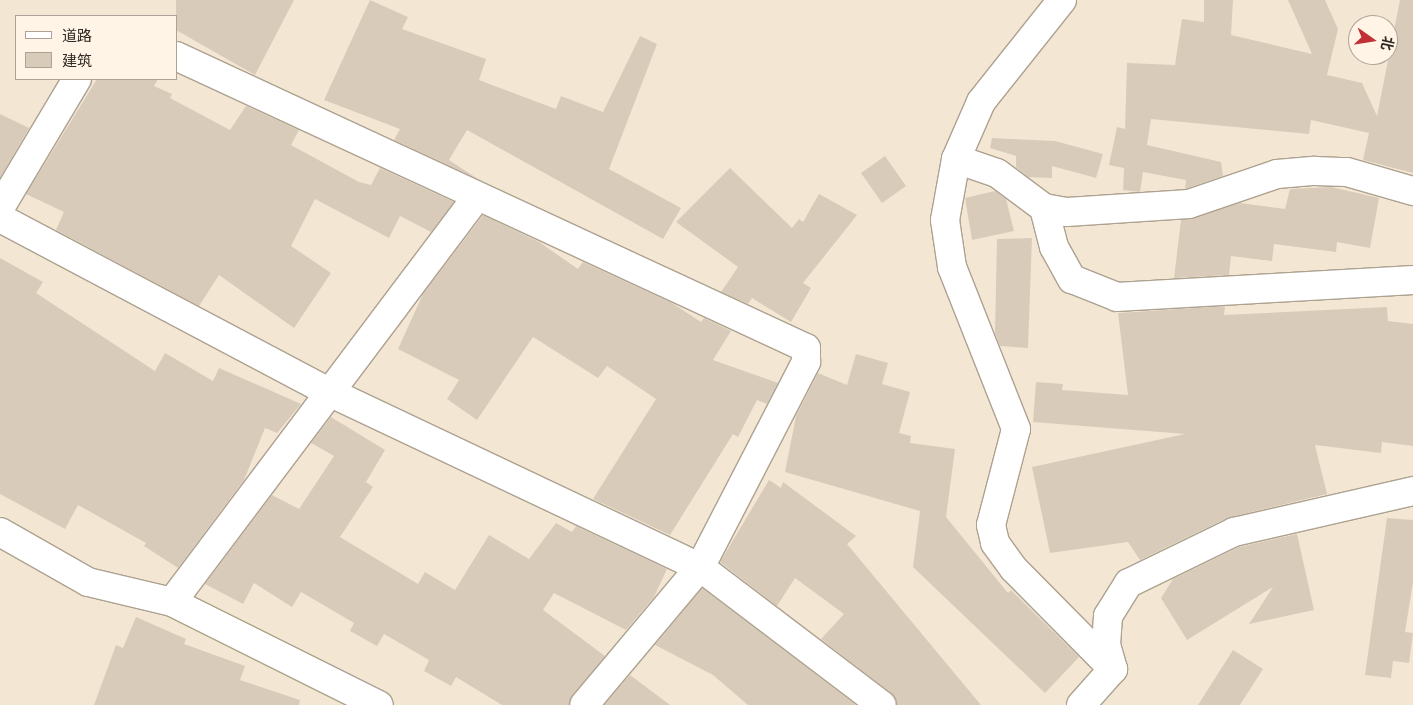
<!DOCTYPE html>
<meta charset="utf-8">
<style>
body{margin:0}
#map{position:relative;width:1413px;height:705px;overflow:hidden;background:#f3e7d4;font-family:Karla,"Noto Sans SC",sans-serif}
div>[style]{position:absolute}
.building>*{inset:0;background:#d9cbba}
.roads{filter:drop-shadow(1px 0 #ada190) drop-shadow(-1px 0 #ada190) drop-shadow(0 1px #ada190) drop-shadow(0 -1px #ada190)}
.street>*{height:28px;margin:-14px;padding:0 14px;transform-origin:14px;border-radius:14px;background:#fff}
span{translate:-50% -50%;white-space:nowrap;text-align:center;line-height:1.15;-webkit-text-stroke:4px #fff4e6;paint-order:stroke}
.legend{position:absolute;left:15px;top:15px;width:162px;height:65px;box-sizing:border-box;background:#fff4e6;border:1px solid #aca398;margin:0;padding:6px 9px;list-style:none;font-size:15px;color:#2f2a23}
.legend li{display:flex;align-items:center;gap:10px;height:25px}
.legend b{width:25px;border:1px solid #aca398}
.north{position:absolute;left:1348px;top:15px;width:50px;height:50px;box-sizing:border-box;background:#fff4e6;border:1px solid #aca398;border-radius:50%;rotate:103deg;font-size:14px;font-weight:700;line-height:20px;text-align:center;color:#2f2a23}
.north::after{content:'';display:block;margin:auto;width:18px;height:22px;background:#c03135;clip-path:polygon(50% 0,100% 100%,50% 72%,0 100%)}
</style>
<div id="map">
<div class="building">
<div style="clip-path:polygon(176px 0,294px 0,255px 75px,176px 30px)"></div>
<div style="clip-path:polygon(370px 0,408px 17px,402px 29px,486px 59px,479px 80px,556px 109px,561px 96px,603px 112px,640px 36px,657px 44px,609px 169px,681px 208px,663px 239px,467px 130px,449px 160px,478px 179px,394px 140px,400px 129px,324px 100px)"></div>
<div style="clip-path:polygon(1204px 0,1233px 0,1231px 35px,1312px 54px,1288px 0,1325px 0,1338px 29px,1327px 75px,1362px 83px,1377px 116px,1400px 0,1413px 0,1413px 173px,1363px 160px,1369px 133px,1311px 120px,1309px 134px,1151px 119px,1147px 145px,1221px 162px,1223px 176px,1185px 189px,1186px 180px,1143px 172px,1140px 192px,1123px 190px,1124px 168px,1109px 165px,1117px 127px,1125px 129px,1127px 63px,1175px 65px,1182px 19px,1204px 22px)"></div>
<div style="clip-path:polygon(97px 79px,158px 79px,154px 86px,172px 94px,170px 98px,230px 130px,246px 106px,299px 130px,291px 145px,359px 182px,371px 185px,380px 168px,454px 202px,431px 232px,400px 216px,389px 238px,315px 199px,291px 246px,331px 273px,294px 328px,219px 275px,199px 306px,56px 230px,64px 212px,26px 194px)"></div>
<div style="clip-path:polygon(0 114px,29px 128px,0 178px)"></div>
<div style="clip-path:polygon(992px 138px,1055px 141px,1103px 154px,1096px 178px,1052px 166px,1052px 178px,1028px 177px,1016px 167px,1016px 156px,990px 148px)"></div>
<div style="clip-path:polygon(885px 156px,906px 186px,882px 203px,861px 173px)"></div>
<div style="clip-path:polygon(730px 168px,792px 228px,799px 219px,803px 222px,819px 194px,857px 215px,803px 283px,811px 288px,791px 322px,752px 298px,748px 304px,721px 292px,738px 267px,676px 222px)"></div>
<div style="clip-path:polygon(1331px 187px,1379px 198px,1370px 248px,1337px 242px,1336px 252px,1274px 244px,1272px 261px,1231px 256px,1229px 275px,1174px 278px,1181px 220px,1240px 203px,1285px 209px,1290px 189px)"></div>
<div style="clip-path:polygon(995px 191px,1006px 199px,1014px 231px,972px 240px,965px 198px)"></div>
<div style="clip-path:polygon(483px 215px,539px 242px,578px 269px,583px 262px,672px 303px,701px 322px,704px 318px,731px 331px,713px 360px,778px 383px,767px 404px,757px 400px,738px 437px,733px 434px,670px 535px,593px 499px,656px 399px,607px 366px,598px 378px,533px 337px,477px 420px,447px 399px,459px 380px,398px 349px,423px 294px)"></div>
<div style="clip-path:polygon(1032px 238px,1028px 348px,1000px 346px,995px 333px,997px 239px)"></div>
<div style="clip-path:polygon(0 258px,43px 282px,36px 293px,155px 371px,165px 353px,213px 381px,219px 368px,301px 404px,277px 433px,265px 428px,244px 480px,178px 568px,144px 546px,146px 543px,78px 505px,65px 529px,0 494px)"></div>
<div style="clip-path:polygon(1225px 306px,1224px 315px,1387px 307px,1388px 321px,1413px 324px,1413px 446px,1382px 442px,1381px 453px,1315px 445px,1327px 494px,1227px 518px,1140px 560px,1128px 542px,1050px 553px,1032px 467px,1185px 434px,1033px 422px,1036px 382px,1063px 384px,1062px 390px,1128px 395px,1118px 313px)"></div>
<div style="clip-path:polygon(856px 354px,888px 363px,882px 384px,910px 392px,899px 433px,911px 436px,910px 443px,955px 449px,946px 517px,1008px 593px,1011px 590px,1079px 657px,1045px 693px,913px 567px,920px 511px,785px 472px,796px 416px,818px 373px,847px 385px)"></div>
<div style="clip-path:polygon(331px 417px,385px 450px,366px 482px,373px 487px,340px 537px,418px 584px,425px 572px,455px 590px,489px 535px,529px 559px,556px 523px,572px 532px,576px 526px,667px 569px,654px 597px,626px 630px,554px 593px,543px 610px,605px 656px,569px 705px,502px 705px,456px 677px,451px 686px,424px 671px,429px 660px,384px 634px,377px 646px,350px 631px,354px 623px,301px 592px,292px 607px,254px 583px,243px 604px,205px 584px,272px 495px,299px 509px,334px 456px,311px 443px)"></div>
<div style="clip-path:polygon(769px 480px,781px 488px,783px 482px,856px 536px,847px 544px,981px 705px,897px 705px,891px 693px,821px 639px,844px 614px,795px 578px,777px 606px,720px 562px)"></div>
<div style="clip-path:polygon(1387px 518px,1413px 520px,1413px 582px,1405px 632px,1413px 633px,1409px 663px,1393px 661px,1391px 678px,1365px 675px)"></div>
<div style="clip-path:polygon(1297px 534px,1314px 610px,1249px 624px,1273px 587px,1187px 640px,1161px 598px,1173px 579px,1239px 547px)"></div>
<div style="clip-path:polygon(702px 588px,856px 705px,748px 705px,713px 675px,655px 645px)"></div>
<div style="clip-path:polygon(136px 617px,186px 639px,184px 644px,245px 666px,240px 680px,300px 700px,299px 705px,94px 705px,116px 645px,123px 648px)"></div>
<div style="clip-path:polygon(1233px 650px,1263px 669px,1240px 705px,1198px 705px)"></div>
<div style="clip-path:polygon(630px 675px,670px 705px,604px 705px)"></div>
</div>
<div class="roads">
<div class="street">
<div style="left:1062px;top:0;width:130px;rotate:128.5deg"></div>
<div style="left:981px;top:102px;width:62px;rotate:113.7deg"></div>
<div style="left:956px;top:159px;width:62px;rotate:100.2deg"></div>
<div style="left:945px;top:220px;width:48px;rotate:81.5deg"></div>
<div style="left:952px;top:267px;width:174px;rotate:68.4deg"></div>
<div style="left:1016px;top:429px;width:99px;rotate:104.6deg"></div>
<div style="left:991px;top:525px;width:18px;rotate:77deg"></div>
<div style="left:995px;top:543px;width:32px;rotate:54deg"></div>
<div style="left:1014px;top:569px;width:141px;rotate:45.3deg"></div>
<div style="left:176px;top:56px;width:694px;rotate:24.87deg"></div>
<div style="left:806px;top:348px;width:14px;rotate:90deg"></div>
<div style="left:806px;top:362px;width:231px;rotate:117.3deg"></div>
<div style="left:700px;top:567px;width:180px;rotate:130deg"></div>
<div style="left:956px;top:159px;width:43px;rotate:18.9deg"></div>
<div style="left:997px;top:173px;width:59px;rotate:36.7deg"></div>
<div style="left:1044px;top:208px;width:23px;rotate:10deg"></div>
<div style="left:1067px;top:212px;width:122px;rotate:-3.8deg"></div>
<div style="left:1189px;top:204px;width:93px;rotate:-18.8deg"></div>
<div style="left:1277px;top:174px;width:38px;rotate:-5deg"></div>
<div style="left:1315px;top:171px;width:32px;rotate:2deg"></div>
<div style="left:1347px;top:172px;width:69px;rotate:16.1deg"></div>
<div style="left:0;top:208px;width:150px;rotate:-59.2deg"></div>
<div style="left:1044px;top:208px;width:40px;rotate:75.6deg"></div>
<div style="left:1054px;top:247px;width:37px;rotate:61deg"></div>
<div style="left:1072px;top:279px;width:48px;rotate:21.8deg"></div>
<div style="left:1117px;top:297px;width:296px;rotate:-3.3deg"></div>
<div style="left:0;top:218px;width:370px;rotate:27.9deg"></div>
<div style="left:327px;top:391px;width:412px;rotate:25.3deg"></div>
<div style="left:700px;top:567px;width:228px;rotate:37.2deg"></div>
<div style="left:0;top:532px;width:101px;rotate:29.6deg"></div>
<div style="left:88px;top:582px;width:86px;rotate:13.4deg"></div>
<div style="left:172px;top:602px;width:231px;rotate:26.5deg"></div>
<div style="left:172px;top:602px;width:506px;rotate:-53.04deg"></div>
<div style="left:1113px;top:669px;width:25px;rotate:-106deg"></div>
<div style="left:1106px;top:645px;width:29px;rotate:-86deg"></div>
<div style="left:1108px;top:616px;width:39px;rotate:-58deg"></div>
<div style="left:1129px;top:583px;width:117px;rotate:-25.9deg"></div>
<div style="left:1234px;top:532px;width:184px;rotate:-12.9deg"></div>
<div style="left:1081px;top:705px;width:48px;rotate:-48.4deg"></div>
</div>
</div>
<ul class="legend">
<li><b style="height:6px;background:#fff"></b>道路</li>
<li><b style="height:14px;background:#d9cbba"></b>建筑</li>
</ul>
<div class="north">北</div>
</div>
